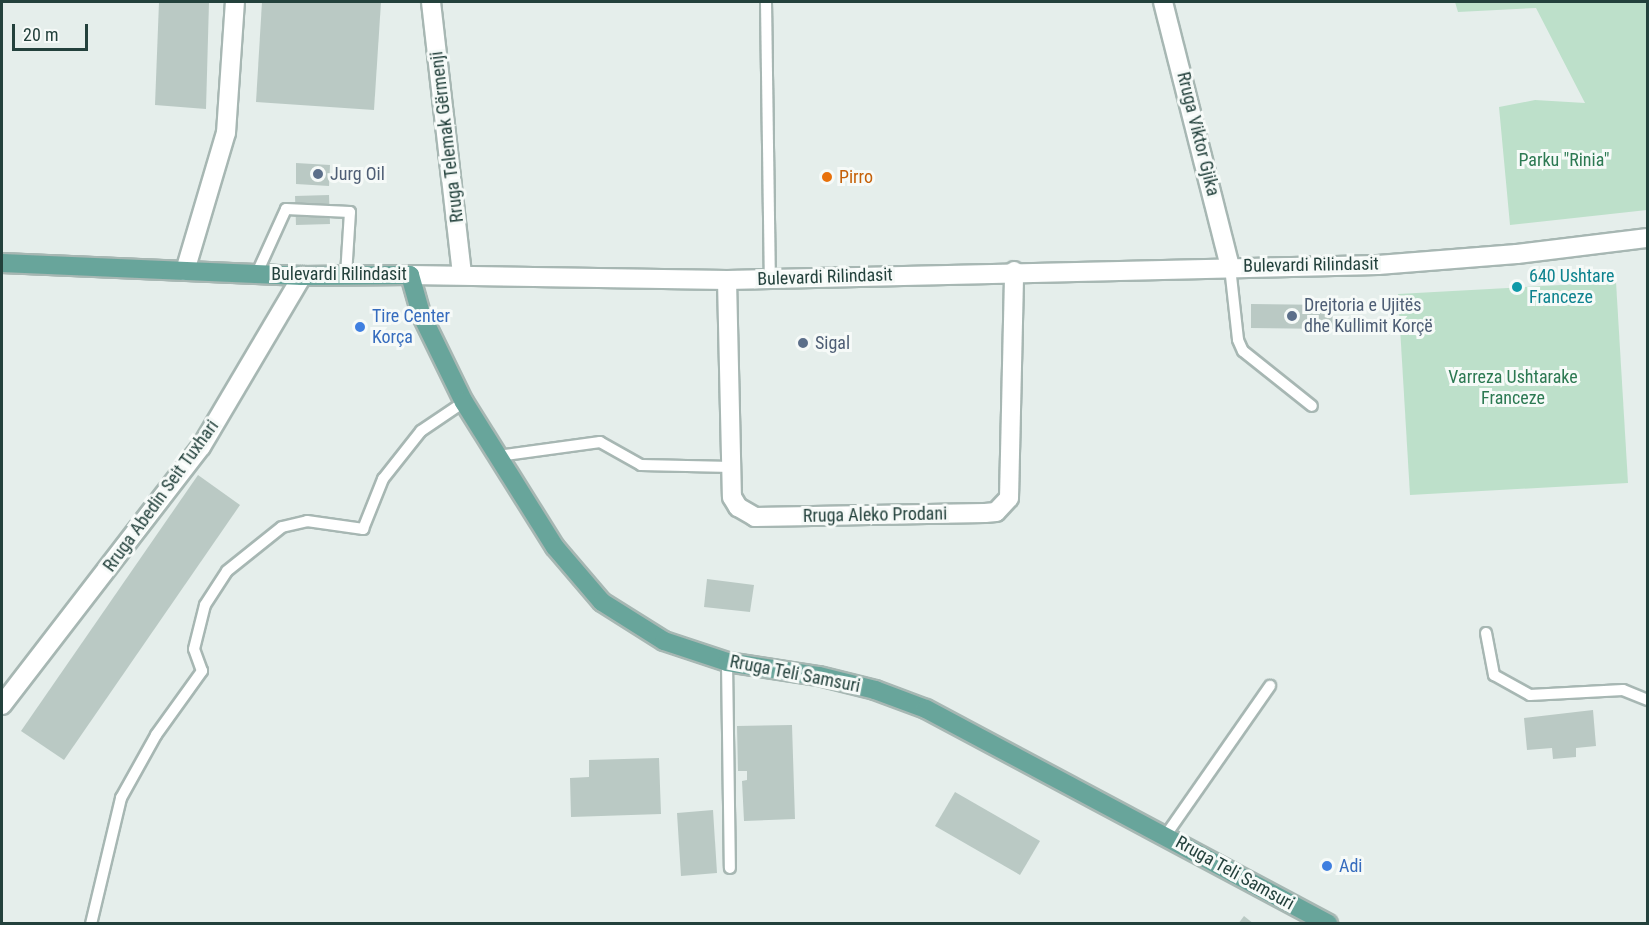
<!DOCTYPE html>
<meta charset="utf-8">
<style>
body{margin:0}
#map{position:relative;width:1649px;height:925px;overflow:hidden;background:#e5eeeb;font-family:"Roboto Condensed",sans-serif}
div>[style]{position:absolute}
.green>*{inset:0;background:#bde0ca}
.building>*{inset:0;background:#bac9c4}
.roads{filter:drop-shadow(2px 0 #a7b7b3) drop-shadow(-2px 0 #a7b7b3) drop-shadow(0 2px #a7b7b3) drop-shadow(0 -2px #a7b7b3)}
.service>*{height:10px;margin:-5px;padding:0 5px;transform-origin:5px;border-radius:5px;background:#fff}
.minor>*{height:18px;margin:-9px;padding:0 9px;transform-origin:9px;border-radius:9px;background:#fff}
.secondary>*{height:18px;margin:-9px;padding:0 9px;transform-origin:9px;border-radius:9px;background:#fff}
.primary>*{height:18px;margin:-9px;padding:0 9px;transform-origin:9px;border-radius:9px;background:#68a59b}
.dots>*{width:16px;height:16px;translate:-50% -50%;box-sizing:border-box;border:3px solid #f6faf8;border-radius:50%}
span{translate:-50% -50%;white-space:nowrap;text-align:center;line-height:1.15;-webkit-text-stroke:6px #f6faf8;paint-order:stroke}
.street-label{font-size:18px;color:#23413c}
.park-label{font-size:18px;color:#2c7952}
.service-label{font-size:18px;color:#4e5e75}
.left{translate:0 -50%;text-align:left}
.food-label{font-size:18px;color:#c56008}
.culture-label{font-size:18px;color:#0d838f}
.shop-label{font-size:18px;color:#366cbe}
.frame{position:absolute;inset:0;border:3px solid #23413c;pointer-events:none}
.scale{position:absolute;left:12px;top:24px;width:76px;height:27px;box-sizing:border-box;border:3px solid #23413c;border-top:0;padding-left:8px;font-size:18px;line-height:21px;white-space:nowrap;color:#23413c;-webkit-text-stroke:4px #f6faf8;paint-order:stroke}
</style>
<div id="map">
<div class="green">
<div style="clip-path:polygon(1455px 2px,1647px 2px,1647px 210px,1510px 225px,1499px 107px,1535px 100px,1585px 103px,1536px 8px,1458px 12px)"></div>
<div style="clip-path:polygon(1616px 282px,1628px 483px,1410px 495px,1398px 294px)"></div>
</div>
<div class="building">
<div style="clip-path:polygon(159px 2px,209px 2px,206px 109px,155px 105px)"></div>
<div style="clip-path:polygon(262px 2px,381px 2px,374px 110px,256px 102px)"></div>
<div style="clip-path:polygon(296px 163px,330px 165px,329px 186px,296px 184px)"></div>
<div style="clip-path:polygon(329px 195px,330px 224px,296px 225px,295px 196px)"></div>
<div style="clip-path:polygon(1251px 304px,1333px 305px,1333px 329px,1251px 328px)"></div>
<div style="clip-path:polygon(198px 475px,240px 505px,64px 760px,21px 731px)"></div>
<div style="clip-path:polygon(707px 579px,754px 585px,750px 612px,704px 607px)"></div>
<div style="clip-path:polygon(1593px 710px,1596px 746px,1576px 748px,1576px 757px,1553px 759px,1552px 748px,1527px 750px,1524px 718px)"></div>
<div style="clip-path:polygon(792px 725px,795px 819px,744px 821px,742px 781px,747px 780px,747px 771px,738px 771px,737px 726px)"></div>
<div style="clip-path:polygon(659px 758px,661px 814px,571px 817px,570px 778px,589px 777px,589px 760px)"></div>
<div style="clip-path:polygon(955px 792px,1040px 841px,1020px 875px,935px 826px)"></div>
<div style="clip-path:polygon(713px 810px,717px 873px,681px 876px,677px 813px)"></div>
<div style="clip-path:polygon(1244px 916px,1254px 924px,1238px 924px)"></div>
</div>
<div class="roads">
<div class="service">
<div style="left:766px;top:2px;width:276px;rotate:89.2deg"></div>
<div style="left:1230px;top:267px;width:73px;rotate:83.7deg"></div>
<div style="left:1238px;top:340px;width:12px;rotate:66deg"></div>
<div style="left:1243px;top:351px;width:88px;rotate:38.6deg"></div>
<div style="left:257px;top:273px;width:70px;rotate:-65.6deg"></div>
<div style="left:286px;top:209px;width:64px;rotate:2.7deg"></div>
<div style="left:350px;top:212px;width:63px;rotate:93.6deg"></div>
<div style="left:498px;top:456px;width:103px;rotate:-7.8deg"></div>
<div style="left:600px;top:442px;width:47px;rotate:29.3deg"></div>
<div style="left:641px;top:465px;width:91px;rotate:1.3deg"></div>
<div style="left:1486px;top:633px;width:43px;rotate:79.2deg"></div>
<div style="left:1494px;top:675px;width:41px;rotate:29.1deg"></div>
<div style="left:1530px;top:695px;width:93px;rotate:-3.1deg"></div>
<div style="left:1623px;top:690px;width:27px;rotate:22deg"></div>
<div style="left:727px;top:662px;width:206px;rotate:89.2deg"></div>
<div style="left:1166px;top:835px;width:182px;rotate:-55.1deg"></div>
<div style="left:91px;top:924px;width:130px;rotate:-76.6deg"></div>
<div style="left:121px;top:798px;width:72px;rotate:-60.9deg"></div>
<div style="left:156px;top:735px;width:79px;rotate:-54.3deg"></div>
<div style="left:202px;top:671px;width:23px;rotate:-110deg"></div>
<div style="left:194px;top:649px;width:45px;rotate:-76deg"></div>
<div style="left:205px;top:605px;width:40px;rotate:-57.1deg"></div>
<div style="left:227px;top:571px;width:70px;rotate:-38.7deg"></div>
<div style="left:282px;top:527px;width:26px;rotate:-13deg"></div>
<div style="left:307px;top:521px;width:57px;rotate:8.1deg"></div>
<div style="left:363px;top:529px;width:54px;rotate:-68.2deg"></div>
<div style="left:383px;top:479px;width:61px;rotate:-51.6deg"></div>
<div style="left:421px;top:431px;width:52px;rotate:-34deg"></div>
</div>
<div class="minor">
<div style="left:431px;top:2px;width:273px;rotate:83.5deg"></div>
<div style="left:1163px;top:2px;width:273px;rotate:75.8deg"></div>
<div style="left:185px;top:271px;width:144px;rotate:-73.5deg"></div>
<div style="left:226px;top:133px;width:131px;rotate:-86.1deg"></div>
<div style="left:727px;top:280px;width:217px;rotate:88.7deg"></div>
<div style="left:732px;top:497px;width:12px;rotate:59deg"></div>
<div style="left:738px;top:507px;width:20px;rotate:30deg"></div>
<div style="left:755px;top:517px;width:230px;rotate:-1deg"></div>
<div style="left:985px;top:513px;width:11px;rotate:-5deg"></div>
<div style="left:996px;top:512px;width:19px;rotate:-47deg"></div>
<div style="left:1009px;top:498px;width:227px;rotate:-88.7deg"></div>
<div style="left:2px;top:705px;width:326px;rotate:-52.4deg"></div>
<div style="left:201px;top:447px;width:199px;rotate:-59.4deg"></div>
</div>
<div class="secondary">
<div style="left:410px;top:275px;width:317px;rotate:0.9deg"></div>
<div style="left:727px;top:280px;width:651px;rotate:-1.32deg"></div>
<div style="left:1378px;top:265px;width:139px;rotate:-4.5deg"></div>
<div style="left:1517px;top:254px;width:132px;rotate:-7deg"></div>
</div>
<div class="primary">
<div style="left:2px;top:263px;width:300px;rotate:2.5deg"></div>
<div style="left:302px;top:276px;width:108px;rotate:-0.5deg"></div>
<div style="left:410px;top:275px;width:41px;rotate:74.2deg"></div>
<div style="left:421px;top:314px;width:98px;rotate:64deg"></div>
<div style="left:464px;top:402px;width:171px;rotate:57.9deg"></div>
<div style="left:555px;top:547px;width:72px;rotate:49.5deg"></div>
<div style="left:602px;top:602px;width:73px;rotate:32.2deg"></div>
<div style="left:664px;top:641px;width:66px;rotate:18.4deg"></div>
<div style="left:727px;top:662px;width:93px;rotate:8.7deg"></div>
<div style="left:819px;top:676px;width:58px;rotate:14deg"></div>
<div style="left:875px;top:690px;width:54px;rotate:20.4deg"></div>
<div style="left:926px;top:709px;width:456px;rotate:28.1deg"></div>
</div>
</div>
<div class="dots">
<div style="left:318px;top:174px;background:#5c6f8a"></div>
<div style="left:827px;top:177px;background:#e8710a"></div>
<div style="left:1517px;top:287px;background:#0f9aa8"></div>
<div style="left:1292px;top:316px;background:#5c6f8a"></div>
<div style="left:360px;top:327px;background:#3f7fe0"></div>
<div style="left:803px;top:343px;background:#5c6f8a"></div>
<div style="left:1327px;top:866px;background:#3f7fe0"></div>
</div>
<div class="street-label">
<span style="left:1198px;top:134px;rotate:76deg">Rruga Viktor Gjika</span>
<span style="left:447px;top:137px;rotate:-97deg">Rruga Telemak Gërmenji</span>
<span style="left:1311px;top:265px;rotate:-1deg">Bulevardi Rilindasit</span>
<span style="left:339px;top:274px">Bulevardi Rilindasit</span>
<span style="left:825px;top:277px;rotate:-2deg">Bulevardi Rilindasit</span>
<span style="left:161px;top:496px;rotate:-54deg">Rruga Abedin Seit Tuxhari</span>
<span style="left:875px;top:515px;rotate:-1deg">Rruga Aleko Prodani</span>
<span style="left:795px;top:674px;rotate:11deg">Rruga Teli Samsuri</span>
<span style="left:1235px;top:873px;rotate:29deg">Rruga Teli Samsuri</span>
</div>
<div class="park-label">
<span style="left:1564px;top:160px">Parku "Rinia"</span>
<span style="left:1513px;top:388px">Varreza Ushtarake<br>Franceze</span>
</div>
<div class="service-label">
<span class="left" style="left:330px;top:174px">Jurg Oil</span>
<span class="left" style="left:1304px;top:316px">Drejtoria e Ujitës<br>dhe Kullimit Korçë</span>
<span class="left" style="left:815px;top:343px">Sigal</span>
</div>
<div class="food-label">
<span class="left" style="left:839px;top:177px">Pirro</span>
</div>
<div class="culture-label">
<span class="left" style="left:1529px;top:287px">640 Ushtare<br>Franceze</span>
</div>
<div class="shop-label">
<span class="left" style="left:372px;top:327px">Tire Center<br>Korça</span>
<span class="left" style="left:1339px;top:866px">Adi</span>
</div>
<div class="frame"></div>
<div class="scale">20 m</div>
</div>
